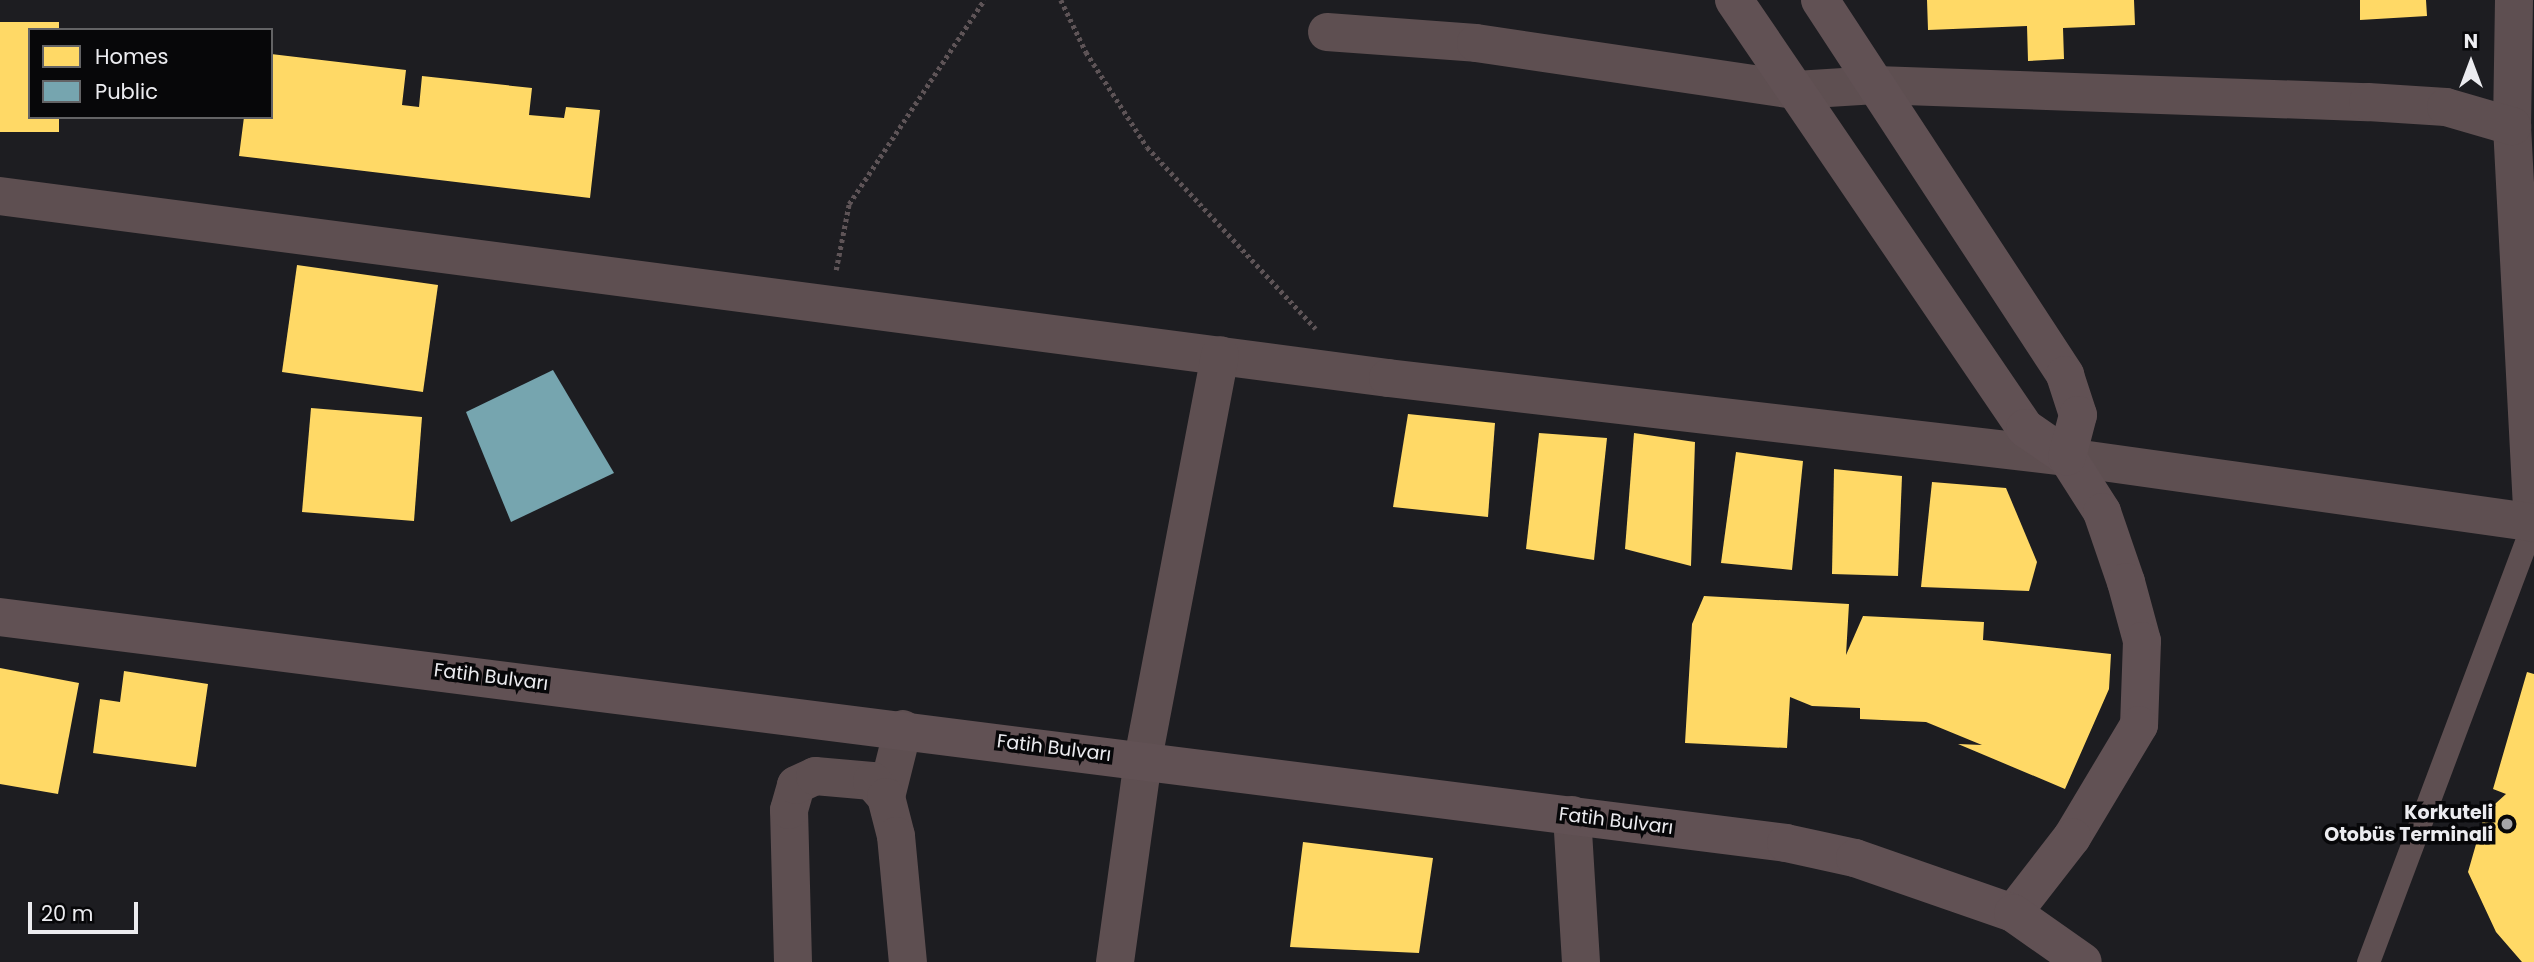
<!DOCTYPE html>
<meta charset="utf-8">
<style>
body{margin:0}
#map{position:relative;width:2534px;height:962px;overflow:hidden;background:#1d1d21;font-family:Poppins,sans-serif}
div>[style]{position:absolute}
.homes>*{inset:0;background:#ffd966}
.public>*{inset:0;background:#76a5af}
.path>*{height:4.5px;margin-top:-2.25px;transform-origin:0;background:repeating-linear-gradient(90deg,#5e5457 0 3.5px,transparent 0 7px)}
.lane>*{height:23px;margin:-11.5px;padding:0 11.5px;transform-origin:11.5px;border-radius:11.5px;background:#5e4f51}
.street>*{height:38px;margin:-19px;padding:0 19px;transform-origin:19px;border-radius:19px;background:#5e4f51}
.secondary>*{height:38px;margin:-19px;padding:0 19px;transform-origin:19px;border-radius:19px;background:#615154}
.dots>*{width:19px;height:19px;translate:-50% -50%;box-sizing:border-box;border:4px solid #070709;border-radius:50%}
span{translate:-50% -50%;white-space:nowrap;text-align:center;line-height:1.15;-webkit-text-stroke:7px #070709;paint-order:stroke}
.street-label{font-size:19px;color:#ececf0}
.poi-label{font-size:19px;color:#ececf0;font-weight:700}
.right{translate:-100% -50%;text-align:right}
.legend{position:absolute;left:28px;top:28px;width:245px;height:91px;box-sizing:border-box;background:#070709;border:2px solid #636365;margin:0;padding:9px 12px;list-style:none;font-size:21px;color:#ececf0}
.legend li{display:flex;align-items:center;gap:14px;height:35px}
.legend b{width:35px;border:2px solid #636365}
.north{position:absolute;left:2436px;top:28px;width:70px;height:70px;-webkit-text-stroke:5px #070709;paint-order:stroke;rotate:0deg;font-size:19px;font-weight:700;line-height:28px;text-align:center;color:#ececf0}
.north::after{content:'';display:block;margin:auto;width:24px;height:32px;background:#ececf0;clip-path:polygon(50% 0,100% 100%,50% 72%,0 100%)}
.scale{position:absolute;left:28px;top:902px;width:110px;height:32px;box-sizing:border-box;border:4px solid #ececf0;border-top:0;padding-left:9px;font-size:21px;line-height:24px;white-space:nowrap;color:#ececf0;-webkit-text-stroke:5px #070709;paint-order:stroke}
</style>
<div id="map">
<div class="homes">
<div style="clip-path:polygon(1927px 0,2134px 0,2135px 25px,2063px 28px,2064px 59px,2028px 61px,2027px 26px,1928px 30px)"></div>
<div style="clip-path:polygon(2360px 0,2426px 0,2427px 16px,2360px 20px)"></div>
<div style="clip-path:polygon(0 22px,59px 22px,59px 30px,30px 30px,30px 117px,59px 117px,59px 132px,0 132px)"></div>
<div style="clip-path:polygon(271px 54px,406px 70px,402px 105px,419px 107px,422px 76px,532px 88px,529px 115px,564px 118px,566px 107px,600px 110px,590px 198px,239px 156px,244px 117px,271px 117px)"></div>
<div style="clip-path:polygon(297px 265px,438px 285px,423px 392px,282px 372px)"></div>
<div style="clip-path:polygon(311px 408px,422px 417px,414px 521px,302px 512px)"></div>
<div style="clip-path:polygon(1408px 414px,1495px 423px,1488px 517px,1393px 507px)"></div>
<div style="clip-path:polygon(1539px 433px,1607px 438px,1594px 560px,1526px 549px)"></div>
<div style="clip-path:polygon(1634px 433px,1695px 442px,1691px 566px,1625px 549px)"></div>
<div style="clip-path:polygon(1736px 452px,1803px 461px,1792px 570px,1721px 563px)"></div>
<div style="clip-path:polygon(1834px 469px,1902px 476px,1898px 576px,1832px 574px)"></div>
<div style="clip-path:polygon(1932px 482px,2006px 488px,2037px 562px,2029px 591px,1921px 587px)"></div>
<div style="clip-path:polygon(1704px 596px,1849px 604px,1846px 655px,1863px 616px,1984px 622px,1983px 640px,2111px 654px,2109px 689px,2065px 789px,1958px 744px,1982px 745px,1926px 722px,1860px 719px,1860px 708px,1812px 706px,1790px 697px,1787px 748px,1685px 743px,1692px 624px)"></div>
<div style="clip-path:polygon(0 668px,79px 683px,58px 794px,0 784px)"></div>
<div style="clip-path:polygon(124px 671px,208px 684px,196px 767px,93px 753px,100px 699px,120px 702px)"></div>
<div style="clip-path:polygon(2527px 672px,2534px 674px,2534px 962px,2522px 962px,2496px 932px,2468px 872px,2485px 813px,2506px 794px,2493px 789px)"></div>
<div style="clip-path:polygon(1303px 842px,1433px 858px,1419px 953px,1290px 947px)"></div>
</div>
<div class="public">
<div style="clip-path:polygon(553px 370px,614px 473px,511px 522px,466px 412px)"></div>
</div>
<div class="path">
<div style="left:1061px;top:0;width:58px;rotate:64.3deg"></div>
<div style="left:1086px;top:52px;width:113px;rotate:57.3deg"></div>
<div style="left:1147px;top:147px;width:248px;rotate:47.1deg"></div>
<div style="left:836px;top:270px;width:67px;rotate:-78.9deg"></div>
<div style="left:849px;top:204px;width:245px;rotate:-56.5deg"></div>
</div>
<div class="lane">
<div style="left:2368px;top:962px;width:469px;rotate:-69.4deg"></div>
</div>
<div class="street">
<div style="left:2514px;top:0;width:126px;rotate:90.9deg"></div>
<div style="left:2512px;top:126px;width:398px;rotate:87deg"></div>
<div style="left:1327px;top:32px;width:149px;rotate:4.2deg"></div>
<div style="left:1476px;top:43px;width:323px;rotate:8.4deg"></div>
<div style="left:1796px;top:90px;width:80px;rotate:-3.6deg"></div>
<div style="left:1876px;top:85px;width:492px;rotate:2deg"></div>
<div style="left:2368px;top:102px;width:78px;rotate:3.7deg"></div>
<div style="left:2446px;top:107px;width:69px;rotate:16.1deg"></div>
<div style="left:0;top:196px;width:1400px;rotate:7.47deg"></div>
<div style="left:1388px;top:378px;width:684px;rotate:6.64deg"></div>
<div style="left:2067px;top:457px;width:472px;rotate:8deg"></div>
<div style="left:886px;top:797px;width:70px;rotate:-76deg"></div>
<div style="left:1572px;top:815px;width:147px;rotate:86.5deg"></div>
<div style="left:793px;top:962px;width:152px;rotate:-91.5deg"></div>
<div style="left:789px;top:810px;width:26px;rotate:-74deg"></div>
<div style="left:796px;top:785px;width:21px;rotate:-25deg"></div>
<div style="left:815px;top:776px;width:57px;rotate:5deg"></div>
<div style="left:872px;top:781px;width:21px;rotate:49deg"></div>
<div style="left:886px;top:797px;width:40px;rotate:75.6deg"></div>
<div style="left:896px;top:836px;width:127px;rotate:84.6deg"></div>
<div style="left:1115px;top:962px;width:205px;rotate:-82.1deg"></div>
<div style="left:1143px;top:759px;width:411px;rotate:-79.2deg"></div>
</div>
<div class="secondary">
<div style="left:1734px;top:0;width:518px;rotate:55.79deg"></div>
<div style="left:2025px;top:428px;width:51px;rotate:34.6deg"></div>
<div style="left:2067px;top:457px;width:65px;rotate:57.5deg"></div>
<div style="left:2102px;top:512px;width:74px;rotate:71.1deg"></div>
<div style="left:2126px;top:582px;width:61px;rotate:74.8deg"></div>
<div style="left:2142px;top:641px;width:84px;rotate:92deg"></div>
<div style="left:2139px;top:725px;width:131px;rotate:120.9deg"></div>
<div style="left:2072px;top:837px;width:96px;rotate:127.8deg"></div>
<div style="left:1820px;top:0;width:448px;rotate:56.8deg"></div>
<div style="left:2065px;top:375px;width:42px;rotate:72deg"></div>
<div style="left:2078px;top:415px;width:43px;rotate:104.7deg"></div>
<div style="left:0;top:617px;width:1800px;rotate:7.21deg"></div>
<div style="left:1786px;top:843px;width:71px;rotate:12.3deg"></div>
<div style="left:1855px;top:858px;width:167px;rotate:19.2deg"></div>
<div style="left:2013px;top:913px;width:85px;rotate:35deg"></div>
</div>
<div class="dots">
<div style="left:2507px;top:824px;background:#a4a4a8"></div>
</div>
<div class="street-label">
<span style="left:491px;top:677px;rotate:7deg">Fatih Bulvarı</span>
<span style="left:1054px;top:748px;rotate:7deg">Fatih Bulvarı</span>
<span style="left:1616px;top:821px;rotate:7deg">Fatih Bulvarı</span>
</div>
<div class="poi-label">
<span class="right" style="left:2493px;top:824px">Korkuteli<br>Otobüs Terminali</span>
</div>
<ul class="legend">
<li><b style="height:19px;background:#ffd966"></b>Homes</li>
<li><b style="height:19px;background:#76a5af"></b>Public</li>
</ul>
<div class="north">N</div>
<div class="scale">20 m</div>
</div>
